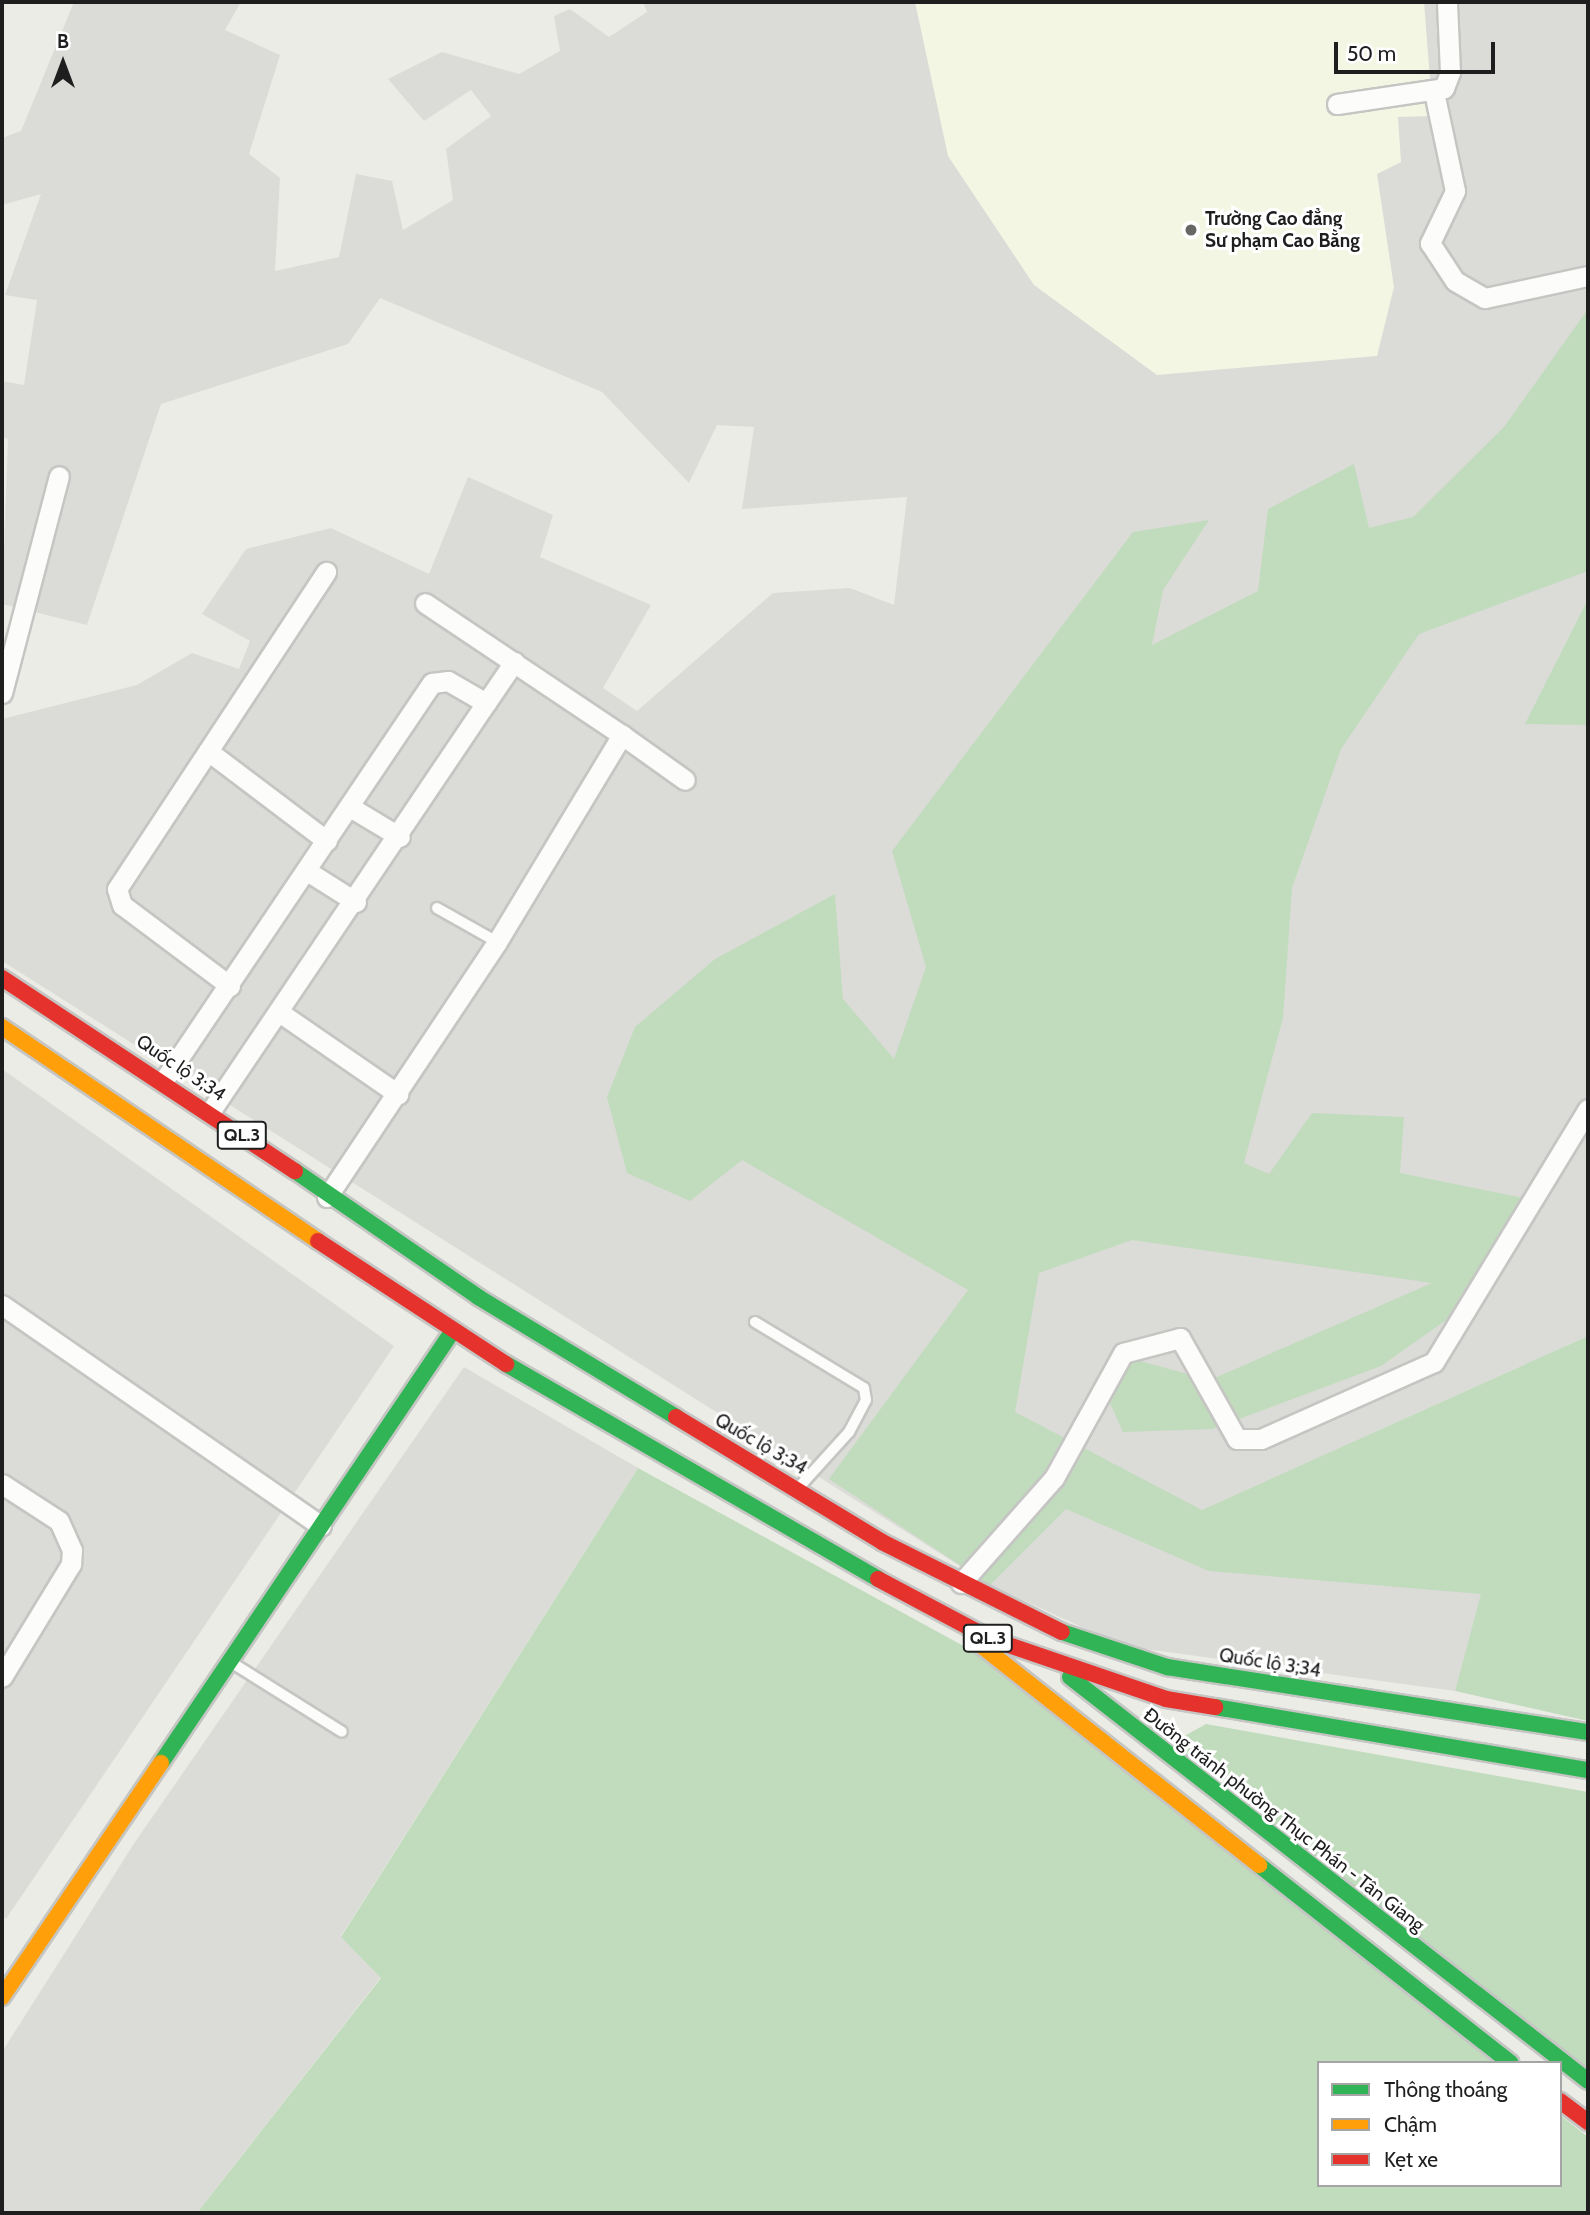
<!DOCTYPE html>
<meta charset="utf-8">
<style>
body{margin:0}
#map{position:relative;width:1590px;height:2215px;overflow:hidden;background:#ecece7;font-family:Cabin,sans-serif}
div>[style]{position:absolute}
.residential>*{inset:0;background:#dbdbd8}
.education>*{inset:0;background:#f3f6e2}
.forest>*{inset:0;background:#c1dcbc}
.roads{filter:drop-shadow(2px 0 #c5c5c3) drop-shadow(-2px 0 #c5c5c3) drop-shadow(0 2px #c5c5c3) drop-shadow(0 -2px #c5c5c3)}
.lane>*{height:10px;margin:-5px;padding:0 5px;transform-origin:5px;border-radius:5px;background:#fcfcfb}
.street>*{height:19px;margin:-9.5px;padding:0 9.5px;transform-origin:9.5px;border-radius:9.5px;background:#fcfcfb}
.fast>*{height:16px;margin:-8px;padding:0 8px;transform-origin:8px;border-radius:8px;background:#30b455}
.slow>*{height:16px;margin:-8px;padding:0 8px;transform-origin:8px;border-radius:8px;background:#ff9f0a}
.jam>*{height:16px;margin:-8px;padding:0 8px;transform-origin:8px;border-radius:8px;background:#e5322d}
.dots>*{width:19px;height:19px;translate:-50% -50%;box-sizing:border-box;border:4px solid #fff;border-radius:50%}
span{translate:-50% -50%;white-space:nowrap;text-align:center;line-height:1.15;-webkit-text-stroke:6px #fff;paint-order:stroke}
.shield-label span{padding:2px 5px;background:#fff;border:2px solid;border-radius:5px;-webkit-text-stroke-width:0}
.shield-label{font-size:18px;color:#1e1e1e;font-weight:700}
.poi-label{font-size:19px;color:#1e1e1e;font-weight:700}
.left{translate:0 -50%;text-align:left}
.street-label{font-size:19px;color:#1e1e1e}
.frame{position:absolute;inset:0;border:4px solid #1e1e1e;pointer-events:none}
.legend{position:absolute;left:1317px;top:2061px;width:245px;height:126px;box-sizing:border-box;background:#fff;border:2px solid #a5a5a5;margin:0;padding:9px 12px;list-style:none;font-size:21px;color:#1e1e1e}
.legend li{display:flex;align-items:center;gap:14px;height:35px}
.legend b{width:35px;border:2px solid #a5a5a5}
.north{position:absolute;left:28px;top:28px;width:70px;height:70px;-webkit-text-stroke:5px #fff;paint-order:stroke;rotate:0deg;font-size:19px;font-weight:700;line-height:28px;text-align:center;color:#1e1e1e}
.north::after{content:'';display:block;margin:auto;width:24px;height:32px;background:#1e1e1e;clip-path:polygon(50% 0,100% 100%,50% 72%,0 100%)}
.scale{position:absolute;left:1334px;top:42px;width:161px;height:32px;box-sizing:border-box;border:4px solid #1e1e1e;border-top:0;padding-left:9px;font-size:21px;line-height:24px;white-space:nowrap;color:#1e1e1e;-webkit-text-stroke:5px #fff;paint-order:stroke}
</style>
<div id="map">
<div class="residential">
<i style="clip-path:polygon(74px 2px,241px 2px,225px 30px,280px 55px,249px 154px,280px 178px,275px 271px,339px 257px,356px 174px,392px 181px,403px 230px,453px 200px,446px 149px,491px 116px,471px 90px,424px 121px,388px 79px,442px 52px,519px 74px,560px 51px,554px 16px,570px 9px,609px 37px,647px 12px,643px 2px,1588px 2px,1588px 1336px,1331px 1452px,1482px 1594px,1455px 1691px,1123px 1646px,990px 1585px,2px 961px,2px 719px,137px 685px,192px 653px,239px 669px,250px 641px,202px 614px,246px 549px,331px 528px,429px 574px,468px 477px,553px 515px,540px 557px,651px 605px,603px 688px,637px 711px,773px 593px,850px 588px,894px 605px,907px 497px,742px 509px,754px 427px,717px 425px,689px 483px,602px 392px,380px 298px,348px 344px,161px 404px,87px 625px,2px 604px,8px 439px,2px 437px,2px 381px,24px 385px,37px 300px,5px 295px,41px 194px,2px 205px,2px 138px,21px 131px)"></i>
<i style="clip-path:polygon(2px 1069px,394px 1346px,6px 1919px,2px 1915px)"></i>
<i style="clip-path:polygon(464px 1367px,638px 1468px,341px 1936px,381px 1977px,197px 2213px,2px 2213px,2px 2052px,135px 1842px)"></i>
</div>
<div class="education">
<i style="clip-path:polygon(915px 2px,1424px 2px,1433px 116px,1398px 117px,1401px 162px,1377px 174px,1394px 287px,1377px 356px,1157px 375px,1034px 285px,948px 156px)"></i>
</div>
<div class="forest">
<i style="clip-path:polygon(1588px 309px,1588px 571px,1419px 634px,1341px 749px,1292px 888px,1283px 1018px,1244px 1163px,1269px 1174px,1312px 1113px,1404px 1117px,1400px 1173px,1544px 1202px,1476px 1299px,1381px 1366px,1212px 1429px,1123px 1432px,1102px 1385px,1136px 1360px,1210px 1380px,1432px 1283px,1132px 1240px,1039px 1273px,1015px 1412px,1202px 1510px,1588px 1336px,1588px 1721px,1455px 1691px,1481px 1594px,1209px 1571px,1066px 1509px,990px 1585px,829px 1479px,968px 1290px,742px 1160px,690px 1201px,627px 1173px,607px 1097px,635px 1027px,715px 959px,835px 894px,843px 999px,894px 1059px,926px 967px,892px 851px,1133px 532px,1209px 520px,1163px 590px,1152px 645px,1258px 591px,1268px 509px,1354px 464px,1369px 528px,1413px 517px,1504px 427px)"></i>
<i style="clip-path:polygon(1588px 599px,1588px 725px,1525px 724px)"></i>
<i style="clip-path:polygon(638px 1468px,969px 1649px,1494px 2063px,1319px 2063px,1319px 2185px,1560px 2185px,1560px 2115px,1588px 2137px,1588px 2213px,197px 2213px,381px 1978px,341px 1937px)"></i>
<i style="clip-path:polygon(1206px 1724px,1588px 1792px,1588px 2070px,1185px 1754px,1186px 1735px)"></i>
</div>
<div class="roads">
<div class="lane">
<i style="left:437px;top:908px;width:69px;rotate:29.5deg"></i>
<i style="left:755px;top:1322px;width:127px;rotate:31.2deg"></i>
<i style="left:864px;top:1388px;width:12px;rotate:81deg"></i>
<i style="left:866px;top:1400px;width:36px;rotate:118deg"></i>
<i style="left:849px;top:1432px;width:73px;rotate:132.2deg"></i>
<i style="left:229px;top:1661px;width:133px;rotate:32.1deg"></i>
</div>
<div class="street">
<i style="left:1434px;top:92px;width:101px;rotate:78deg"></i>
<i style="left:1455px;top:191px;width:58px;rotate:115.7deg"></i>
<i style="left:1430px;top:243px;width:45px;rotate:56.7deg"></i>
<i style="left:1455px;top:281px;width:34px;rotate:30deg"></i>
<i style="left:1485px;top:298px;width:105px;rotate:-12.1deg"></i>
<i style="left:1337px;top:104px;width:108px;rotate:-8.5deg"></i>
<i style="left:1444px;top:88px;width:17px;rotate:-69deg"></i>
<i style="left:1450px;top:72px;width:70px;rotate:-92.5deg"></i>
<i style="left:2px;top:693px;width:224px;rotate:-75.3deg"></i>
<i style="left:622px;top:735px;width:77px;rotate:35.5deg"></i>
<i style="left:208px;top:751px;width:149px;rotate:37.1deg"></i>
<i style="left:350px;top:807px;width:58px;rotate:31deg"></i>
<i style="left:307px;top:871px;width:58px;rotate:32.3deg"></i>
<i style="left:230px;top:986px;width:135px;rotate:-143.1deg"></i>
<i style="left:122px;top:905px;width:17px;rotate:-107deg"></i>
<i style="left:117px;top:889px;width:380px;rotate:-56.6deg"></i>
<i style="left:279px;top:1012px;width:145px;rotate:34.6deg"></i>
<i style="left:164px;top:1080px;width:479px;rotate:-56deg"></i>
<i style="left:432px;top:683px;width:16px;rotate:-7deg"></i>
<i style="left:448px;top:681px;width:44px;rotate:30.1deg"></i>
<i style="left:486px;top:703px;width:50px;rotate:-55.7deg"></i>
<i style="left:210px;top:1112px;width:493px;rotate:-56deg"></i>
<i style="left:327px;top:1197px;width:306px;rotate:-56.3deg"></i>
<i style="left:497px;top:942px;width:242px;rotate:-58.9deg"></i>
<i style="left:622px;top:735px;width:237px;rotate:-146.2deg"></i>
<i style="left:2px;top:1305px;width:388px;rotate:34.7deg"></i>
<i style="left:2px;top:1484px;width:68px;rotate:33deg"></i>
<i style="left:59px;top:1521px;width:32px;rotate:66deg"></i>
<i style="left:72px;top:1550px;width:14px;rotate:94deg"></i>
<i style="left:71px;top:1564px;width:132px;rotate:121.4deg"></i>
<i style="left:961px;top:1583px;width:140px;rotate:-48.5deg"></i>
<i style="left:1054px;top:1478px;width:143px;rotate:-61.1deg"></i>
<i style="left:1123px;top:1353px;width:59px;rotate:-14.7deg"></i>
<i style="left:1180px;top:1338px;width:116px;rotate:60.6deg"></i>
<i style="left:1237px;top:1439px;width:24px"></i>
<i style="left:1261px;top:1439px;width:189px;rotate:-24deg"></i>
<i style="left:1434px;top:1362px;width:296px;rotate:-58.7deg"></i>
</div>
<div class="fast">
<i style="left:295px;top:1171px;width:222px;rotate:34.5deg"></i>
<i style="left:478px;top:1297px;width:232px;rotate:31.2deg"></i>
<i style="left:506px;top:1364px;width:430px;rotate:30deg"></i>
<i style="left:1062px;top:1632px;width:111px;rotate:18.4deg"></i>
<i style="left:1167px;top:1667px;width:426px;rotate:8.8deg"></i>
<i style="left:1070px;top:1677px;width:657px;rotate:37.95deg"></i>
<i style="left:1215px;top:1707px;width:378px;rotate:9.6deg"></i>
<i style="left:161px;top:1763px;width:520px;rotate:-55.97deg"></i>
<i style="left:1259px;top:1865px;width:320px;rotate:38.2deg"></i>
</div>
<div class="slow">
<i style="left:2px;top:1027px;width:382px;rotate:34.1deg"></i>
<i style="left:983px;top:1647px;width:352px;rotate:38.3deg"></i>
<i style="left:2px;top:1997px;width:283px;rotate:-55.8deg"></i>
</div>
<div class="jam">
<i style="left:2px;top:978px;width:351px;rotate:33.4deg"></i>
<i style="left:318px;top:1241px;width:225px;rotate:33.2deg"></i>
<i style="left:676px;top:1417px;width:241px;rotate:31.2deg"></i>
<i style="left:882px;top:1542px;width:201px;rotate:26.6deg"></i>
<i style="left:878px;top:1579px;width:128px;rotate:28deg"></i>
<i style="left:991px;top:1639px;width:185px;rotate:18.9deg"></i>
<i style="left:1166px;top:1699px;width:50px;rotate:9.3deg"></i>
<i style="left:1560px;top:2101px;width:35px;rotate:37deg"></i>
</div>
</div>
<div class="dots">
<i style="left:1191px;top:230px;background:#666664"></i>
</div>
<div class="shield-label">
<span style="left:242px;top:1135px">QL.3</span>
<span style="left:988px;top:1638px">QL.3</span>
</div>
<div class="poi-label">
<span class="left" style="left:1205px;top:230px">Trường Cao đẳng<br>Sư phạm Cao Bằng</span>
</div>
<div class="street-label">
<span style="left:181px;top:1068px;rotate:34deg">Quốc lộ 3;34</span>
<span style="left:761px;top:1444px;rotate:30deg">Quốc lộ 3;34</span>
<span style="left:1270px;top:1663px;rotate:9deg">Quốc lộ 3;34</span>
<span style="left:1284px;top:1820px;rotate:38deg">Đường tránh phường Thục Phán - Tân Giang</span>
</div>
<div class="frame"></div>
<ul class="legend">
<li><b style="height:9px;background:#30b455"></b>Thông thoáng</li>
<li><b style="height:9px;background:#ff9f0a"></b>Chậm</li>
<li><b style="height:9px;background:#e5322d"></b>Kẹt xe</li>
</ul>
<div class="north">B</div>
<div class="scale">50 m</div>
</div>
